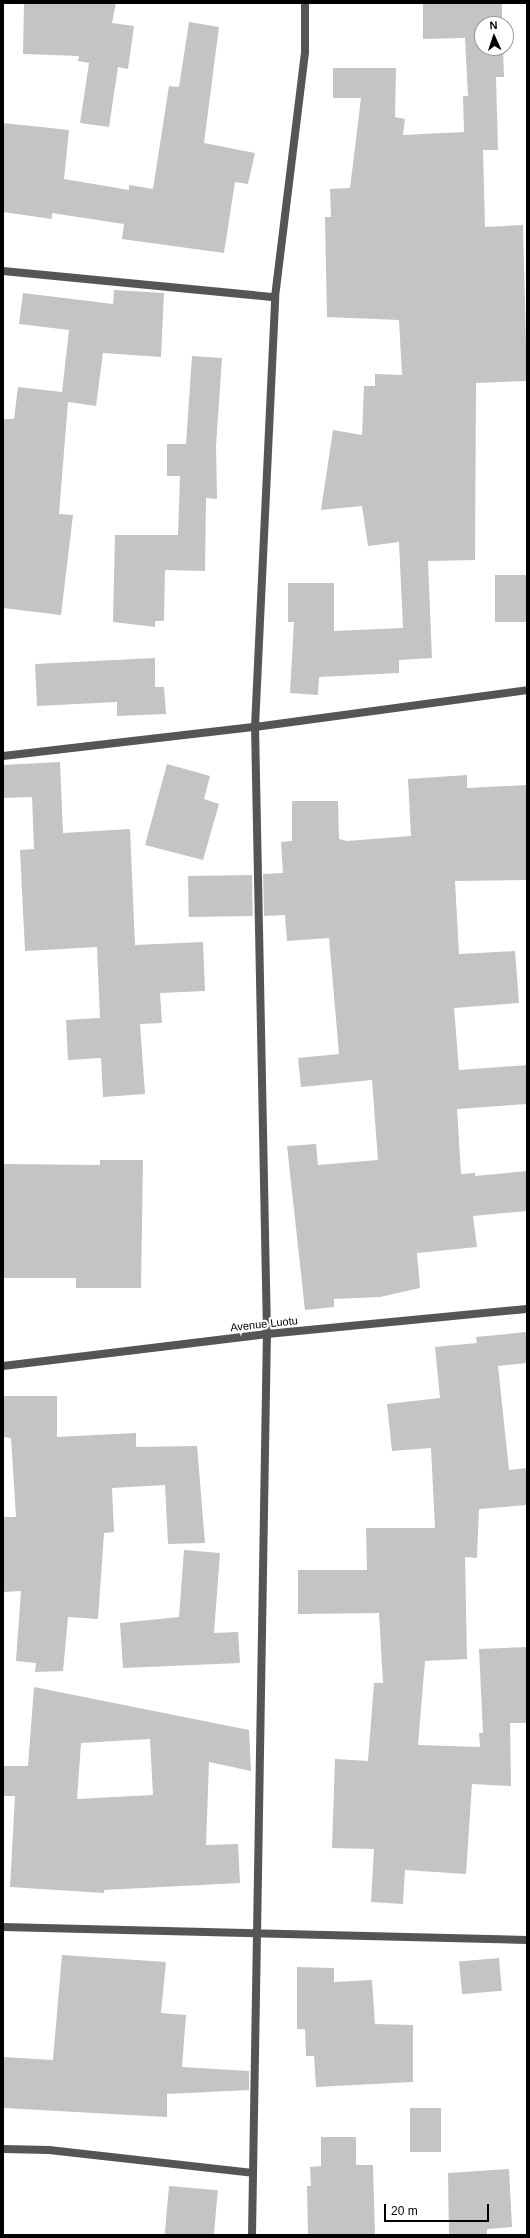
<!DOCTYPE html>
<style>
body{margin:0}
#map{position:relative;width:530px;height:2238px;overflow:hidden;background:#fff;font-family:Helvetica,sans-serif}
div>[style]{position:absolute}
.building>*{inset:0;background:#c4c4c4;transform-origin:0 0}
.lane>*{height:8px;margin:-4px;padding:0 4px;transform-origin:4px;border-radius:4px;background:#555}
.street>*{height:8px;margin:-4px;padding:0 4px;transform-origin:4px;border-radius:4px;background:#555}
span{translate:-50% -50%;white-space:nowrap;text-align:center;line-height:1.15;-webkit-text-stroke:4px #fff;paint-order:stroke}
.street-label{font-size:11px;color:#000}
.frame{position:absolute;inset:0;border:4px solid #000;pointer-events:none}
.north{position:absolute;left:474px;top:16px;width:40px;height:40px;box-sizing:border-box;background:#fff;border:1px solid #999;border-radius:50%;rotate:357deg;font-size:11px;font-weight:700;line-height:16px;text-align:center;color:#000}
.north::after{content:'';display:block;margin:auto;width:14px;height:18px;background:#000;clip-path:polygon(50% 0,100% 100%,50% 72%,0 100%)}
.scale{position:absolute;left:384px;top:2204px;width:105px;height:18px;box-sizing:border-box;border:2px solid #000;border-top:0;padding-left:5px;font-size:12px;line-height:14px;white-space:nowrap;color:#000;-webkit-text-stroke:3px #fff;paint-order:stroke}
</style>
<div id="map">
<div class="building">
<i style="clip-path:polygon(24px 3px,116px 3px,112px 23px,134px 26px,128px 69px,118px 67px,109px 127px,80px 123px,89px 63px,78px 61px,79px 56px,23px 54px)"></i>
<i style="clip-path:polygon(423px 3px,502px 3px,502px 24px,482px 24px,482px 48px,503px 48px,504px 77px,496px 77px,498px 150px,483px 150px,485px 227px,523px 225px,527px 381px,476px 383px,475px 560px,428px 561px,432px 658px,399px 660px,399px 673px,319px 677px,318px 695px,290px 693px,294px 622px,288px 622px,288px 583px,334px 583px,334px 631px,403px 628px,399px 542px,368px 546px,362px 506px,321px 510px,333px 430px,362px 435px,364px 386px,375px 386px,375px 374px,402px 375px,399px 320px,327px 317px,325px 217px,331px 217px,330px 189px,350px 188px,361px 98px,333px 98px,333px 68px,396px 68px,395px 117px,405px 119px,403px 135px,464px 132px,463px 96px,468px 96px,465px 38px,423px 39px)"></i>
<i style="clip-path:polygon(189px 22px,219px 27px,204px 143px,255px 153px,248px 184px,235px 182px,224px 253px,122px 239px,124px 224px,52px 213px,52px 219px,3px 212px,3px 123px,69px 130px,64px 179px,129px 190px,129px 185px,153px 189px,169px 86px,179px 87px)"></i>
<i style="clip-path:polygon(114px 290px,164px 293px,161px 357px,103px 353px,96px 406px,68px 402px,59px 514px,73px 515px,61px 615px,3px 608px,3px 419px,14px 419px,18px 387px,62px 392px,69px 330px,19px 324px,23px 293px,113px 304px)"></i>
<i style="clip-path:polygon(192px 356px,222px 358px,216px 446px,217px 499px,206px 498px,205px 571px,165px 570px,164px 621px,155px 621px,155px 627px,113px 622px,115px 535px,178px 535px,180px 476px,167px 476px,167px 444px,186px 444px)"></i>
<i style="left:495px;top:575px;width:31px;height:47px"></i>
<i style="clip-path:polygon(155px 658px,155px 687px,164px 687px,166px 714px,117px 716px,117px 702px,37px 706px,35px 664px)"></i>
<i style="clip-path:polygon(60px 762px,63px 833px,130px 829px,135px 945px,203px 942px,205px 991px,160px 993px,162px 1023px,140px 1024px,145px 1094px,103px 1097px,101px 1058px,68px 1060px,66px 1020px,100px 1018px,97px 947px,25px 951px,20px 850px,34px 849px,32px 797px,3px 798px,3px 765px)"></i>
<i style="clip-path:polygon(167px 764px,210px 776px,204px 799px,219px 804px,203px 860px,145px 845px)"></i>
<i style="clip-path:polygon(467px 775px,467px 788px,527px 785px,527px 880px,455px 881px,459px 954px,515px 951px,519px 1003px,454px 1008px,459px 1070px,527px 1065px,527px 1104px,457px 1109px,461px 1174px,475px 1173px,475px 1176px,527px 1171px,527px 1211px,473px 1216px,477px 1247px,417px 1253px,420px 1288px,380px 1297px,334px 1299px,334px 1307px,305px 1310px,287px 1146px,316px 1144px,318px 1165px,378px 1160px,372px 1080px,301px 1087px,298px 1058px,339px 1054px,329px 938px,287px 941px,285px 915px,264px 916px,263px 874px,283px 873px,281px 842px,292px 841px,292px 801px,338px 801px,339px 839px,347px 841px,411px 836px,408px 779px)"></i>
<i style="left:252px;top:875px;width:41px;height:64px;rotate:89deg"></i>
<i style="clip-path:polygon(100px 1160px,143px 1160px,141px 1288px,76px 1288px,76px 1278px,3px 1278px,3px 1164px,100px 1165px)"></i>
<i style="clip-path:polygon(527px 1332px,527px 1363px,498px 1366px,509px 1470px,527px 1468px,527px 1505px,479px 1509px,477px 1558px,465px 1557px,467px 1659px,425px 1661px,418px 1745px,480px 1747px,479px 1733px,483px 1733px,479px 1649px,527px 1647px,527px 1723px,510px 1723px,511px 1786px,472px 1784px,466px 1874px,405px 1870px,403px 1904px,371px 1902px,374px 1849px,332px 1848px,335px 1759px,368px 1761px,374px 1683px,383px 1683px,379px 1613px,298px 1614px,298px 1570px,367px 1570px,366px 1528px,435px 1528px,431px 1448px,392px 1451px,387px 1404px,440px 1398px,435px 1347px,477px 1343px,476px 1337px)"></i>
<i style="clip-path:polygon(3px 1396px,57px 1396px,57px 1437px,136px 1433px,136px 1447px,197px 1446px,205px 1543px,168px 1544px,165px 1485px,112px 1488px,114px 1532px,104px 1533px,98px 1619px,68px 1617px,63px 1671px,35px 1672px,36px 1663px,16px 1661px,21px 1591px,3px 1592px,3px 1517px,16px 1517px,11px 1438px,3px 1437px)"></i>
<i style="clip-path:polygon(184px 1550px,220px 1553px,214px 1633px,238px 1632px,240px 1663px,123px 1668px,120px 1623px,179px 1617px)"></i>
<i style="clip-path:polygon(evenodd,34px 1687px,249px 1730px,251px 1771px,209px 1762px,206px 1845px,238px 1844px,240px 1883px,104px 1890px,104px 1893px,10px 1887px,15px 1796px,3px 1796px,3px 1766px,28px 1766px,34px 1687px,150px 1739px,153px 1795px,77px 1799px,81px 1743px,150px 1739px)"></i>
<i style="clip-path:polygon(62px 1955px,166px 1962px,161px 2013px,186px 2015px,182px 2067px,249px 2071px,249px 2090px,167px 2094px,167px 2117px,3px 2108px,3px 2057px,53px 2060px)"></i>
<i style="left:499px;top:1958px;width:33px;height:40px;rotate:85deg"></i>
<i style="clip-path:polygon(297px 1967px,334px 1968px,334px 1982px,372px 1980px,375px 2024px,413px 2025px,413px 2082px,316px 2087px,314px 2056px,306px 2056px,305px 2029px,297px 2029px)"></i>
<i style="left:410px;top:2108px;width:31px;height:44px"></i>
<i style="clip-path:polygon(321px 2137px,356px 2137px,356px 2165px,373px 2165px,375px 2235px,308px 2235px,307px 2186px,311px 2186px,310px 2167px,321px 2166px)"></i>
<i style="clip-path:polygon(509px 2169px,512px 2227px,487px 2229px,487px 2235px,449px 2235px,448px 2173px)"></i>
<i style="left:169px;top:2186px;width:49px;height:49px;rotate:5deg"></i>
</div>
<div class="lane">
<i style="left:3px;top:2149px;width:46px;rotate:1.2deg"></i>
<i style="left:49px;top:2150px;width:205px;rotate:6.4deg"></i>
</div>
<div class="street">
<i style="left:3px;top:271px;width:273px;rotate:5.5deg"></i>
<i style="left:3px;top:756px;width:254px;rotate:-6.6deg"></i>
<i style="left:255px;top:727px;width:275px;rotate:-7.7deg"></i>
<i style="left:3px;top:1366px;width:266px;rotate:-6.9deg"></i>
<i style="left:267px;top:1334px;width:261px;rotate:-5.5deg"></i>
<i style="left:3px;top:1927px;width:524px;rotate:1.42deg"></i>
<i style="left:252px;top:2235px;width:901px;rotate:-89.05deg"></i>
<i style="left:267px;top:1334px;width:607px;rotate:-91.13deg"></i>
<i style="left:255px;top:727px;width:430px;rotate:-87.3deg"></i>
<i style="left:275px;top:297px;width:247px;rotate:-83deg"></i>
<i style="left:305px;top:52px;width:49px;rotate:-90deg"></i>
</div>
<div class="street-label">
<span style="left:264px;top:1324px;rotate:-6deg">Avenue Luotu</span>
</div>
<div class="frame"></div>
<div class="north">N</div>
<div class="scale">20 m</div>
</div>
